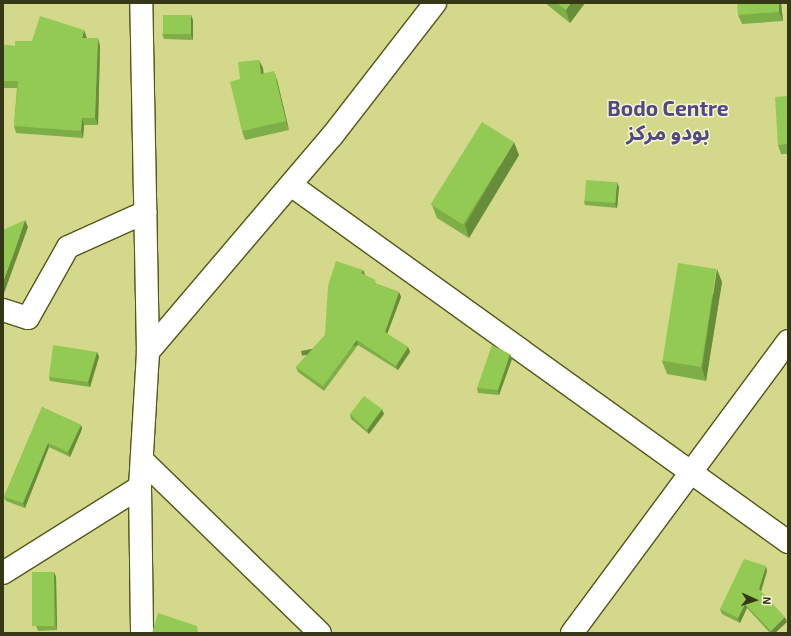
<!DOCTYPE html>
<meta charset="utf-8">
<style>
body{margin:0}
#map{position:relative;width:791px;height:636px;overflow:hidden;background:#d4d88a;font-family:"Exo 2","Noto Sans Arabic",sans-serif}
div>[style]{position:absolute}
.roads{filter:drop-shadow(1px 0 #55561b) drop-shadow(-1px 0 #55561b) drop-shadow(0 1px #55561b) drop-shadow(0 -1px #55561b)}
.minor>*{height:22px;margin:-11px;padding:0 11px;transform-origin:11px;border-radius:11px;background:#fff}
.tertiary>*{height:22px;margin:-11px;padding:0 11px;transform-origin:11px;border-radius:11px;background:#fff}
.wall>*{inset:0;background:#7eae48}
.shaded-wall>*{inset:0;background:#678d3b;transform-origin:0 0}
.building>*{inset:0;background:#93ca54;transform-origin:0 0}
span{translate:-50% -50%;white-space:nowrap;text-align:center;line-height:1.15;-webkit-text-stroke:3px #f3f6d0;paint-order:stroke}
.town-label{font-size:21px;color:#534886;font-weight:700}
.frame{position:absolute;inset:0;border:4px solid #363717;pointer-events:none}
.north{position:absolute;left:735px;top:580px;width:40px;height:40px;-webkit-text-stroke:3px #f3f6d0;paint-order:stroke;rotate:93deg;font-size:11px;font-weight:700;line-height:16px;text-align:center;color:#363717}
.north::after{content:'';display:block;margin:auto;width:14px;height:18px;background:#363717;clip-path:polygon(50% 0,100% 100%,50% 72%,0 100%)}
</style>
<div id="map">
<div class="roads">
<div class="minor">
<i style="left:291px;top:185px;width:612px;rotate:35.69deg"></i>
<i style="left:3px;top:310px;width:26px;rotate:18deg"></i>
<i style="left:28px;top:318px;width:81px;rotate:-60.6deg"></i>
<i style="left:68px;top:247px;width:85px;rotate:-24.2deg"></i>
<i style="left:142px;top:460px;width:248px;rotate:44.2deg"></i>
<i style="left:140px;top:487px;width:146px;rotate:89.2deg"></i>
<i style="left:572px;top:633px;width:363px;rotate:-53.5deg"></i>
</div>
<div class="tertiary">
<i style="left:148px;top:352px;width:284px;rotate:-49.6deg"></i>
<i style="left:332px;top:136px;width:168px;rotate:-52.2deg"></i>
<i style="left:3px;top:573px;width:162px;rotate:-32.1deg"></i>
<i style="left:140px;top:487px;width:135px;rotate:-86.6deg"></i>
<i style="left:148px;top:352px;width:349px;rotate:-91.1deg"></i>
</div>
</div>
<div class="wall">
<i style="clip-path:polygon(545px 3px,585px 3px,570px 23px)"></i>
<i style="clip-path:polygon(781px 3px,783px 21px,742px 24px,738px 15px)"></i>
<i style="clip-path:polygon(193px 20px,193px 40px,164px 39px,162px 34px)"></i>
<i style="clip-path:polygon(87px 38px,100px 46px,98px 125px,84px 125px,83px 138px,16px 133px,14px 126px,17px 88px,3px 88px,3px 45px,15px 46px,32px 41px)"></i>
<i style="clip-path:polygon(263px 68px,263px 74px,277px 80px,289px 130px,245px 140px,242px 131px,240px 79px)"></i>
<i style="clip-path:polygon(788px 96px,788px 154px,781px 154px,778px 145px)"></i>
<i style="clip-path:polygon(519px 155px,469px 238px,437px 218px,432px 205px)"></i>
<i style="clip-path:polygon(619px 187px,617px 208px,585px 205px,584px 201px)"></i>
<i style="clip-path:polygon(363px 270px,365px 275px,377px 284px,399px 292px,401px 297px,387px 334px,408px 347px,410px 352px,398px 370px,358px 345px,324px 391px,298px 372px,296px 367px,325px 335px)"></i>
<i style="clip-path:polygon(722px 282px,706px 381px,667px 374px,662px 361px)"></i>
<i style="clip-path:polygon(97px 352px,99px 357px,90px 387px,50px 381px,49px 377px)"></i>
<i style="clip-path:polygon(510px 354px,512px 359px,499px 395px,478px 393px,477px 388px)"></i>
<i style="clip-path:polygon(42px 407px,81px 425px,82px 429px,70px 457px,49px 447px,25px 508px,6px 501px,4px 497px)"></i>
<i style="clip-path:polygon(350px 414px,384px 414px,369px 434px,351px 419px)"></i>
<i style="clip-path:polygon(767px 571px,761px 592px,787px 622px,775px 633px,770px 633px,747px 608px,740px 623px,722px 614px,720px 609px)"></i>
<i style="clip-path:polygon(54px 572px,56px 577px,57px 630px,38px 631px,36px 626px)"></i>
</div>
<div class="shaded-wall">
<i style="clip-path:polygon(571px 3px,585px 3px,570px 23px,566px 10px)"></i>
<i style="clip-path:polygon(779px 3px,781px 3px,783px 21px,779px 12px)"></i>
<i style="clip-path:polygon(191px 15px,193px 20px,193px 40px,191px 35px)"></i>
<i style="clip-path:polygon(84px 30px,87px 38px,82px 38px)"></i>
<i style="clip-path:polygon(98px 38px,100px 46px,98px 125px,95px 118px)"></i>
<i style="clip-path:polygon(259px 60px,263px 68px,265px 83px,261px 74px)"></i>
<i style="clip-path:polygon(274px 71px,277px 80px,289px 130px,286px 121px)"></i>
<i style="clip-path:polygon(82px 118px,84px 125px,83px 138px,81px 131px)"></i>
<i style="clip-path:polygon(514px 142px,519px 155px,469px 238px,465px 225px)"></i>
<i style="clip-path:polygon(617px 182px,619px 187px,617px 208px,615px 204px)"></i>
<i style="clip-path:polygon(25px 220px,28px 227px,3px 296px,3px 282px)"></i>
<i style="clip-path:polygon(717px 269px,722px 282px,706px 381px,702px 368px)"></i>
<i style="clip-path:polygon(363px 270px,365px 275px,361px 273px)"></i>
<i style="clip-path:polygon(399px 292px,401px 297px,386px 337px,385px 332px)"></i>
<i style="left:357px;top:340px;width:5px;height:57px;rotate:79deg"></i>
<i style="clip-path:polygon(408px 347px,410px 352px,398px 370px,396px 366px)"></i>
<i style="clip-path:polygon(97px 352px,99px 357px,90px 387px,88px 382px)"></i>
<i style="clip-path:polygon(510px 354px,512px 359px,499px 395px,498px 390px)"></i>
<i style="clip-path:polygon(382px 409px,384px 414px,369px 434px,367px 430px)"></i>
<i style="clip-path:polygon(81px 425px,82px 429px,70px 457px,68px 452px)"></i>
<i style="clip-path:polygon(48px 443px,49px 447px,25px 508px,23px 503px)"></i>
<i style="clip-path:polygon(766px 566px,767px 571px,760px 594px,759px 589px)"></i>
<i style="clip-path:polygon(54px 572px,56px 577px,57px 630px,56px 626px)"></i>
<i style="clip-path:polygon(745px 604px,747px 608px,740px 623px,738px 618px)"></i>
<i style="clip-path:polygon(785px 617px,787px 622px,775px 633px,772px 633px,771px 631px)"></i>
</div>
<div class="building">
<i style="clip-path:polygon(557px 3px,571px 3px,566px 10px)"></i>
<i style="clip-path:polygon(737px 3px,779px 3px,779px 12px,738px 15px)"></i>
<i style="left:163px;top:15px;width:28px;height:19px"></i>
<i style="clip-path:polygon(40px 16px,84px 30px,82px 38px,98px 38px,95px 118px,82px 118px,81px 131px,14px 126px,18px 81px,3px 81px,3px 45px,15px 46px,15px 41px,32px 41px)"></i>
<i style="clip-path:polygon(259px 60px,261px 74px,274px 71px,286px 121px,242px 131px,230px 82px,240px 79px,238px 62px)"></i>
<i style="clip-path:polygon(788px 96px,788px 144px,778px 145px,775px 97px)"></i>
<i style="left:482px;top:122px;width:38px;height:97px;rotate:32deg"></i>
<i style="left:586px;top:180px;width:31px;height:21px;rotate:4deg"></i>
<i style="clip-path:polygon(25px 220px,14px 253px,3px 282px,3px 230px)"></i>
<i style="clip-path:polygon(336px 261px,363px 270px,361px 273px,376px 280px,374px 283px,399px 292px,385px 332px,408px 347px,396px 366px,357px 340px,323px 386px,296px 367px,325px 335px,328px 286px)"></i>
<i style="left:678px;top:263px;width:39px;height:99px;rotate:9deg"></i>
<i style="clip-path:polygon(53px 345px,97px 352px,88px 382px,49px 377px)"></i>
<i style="clip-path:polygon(492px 345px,510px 354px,498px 390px,477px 388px)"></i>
<i style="clip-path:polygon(364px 396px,382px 409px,367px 430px,350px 414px)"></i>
<i style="clip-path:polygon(42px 407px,81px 425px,68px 452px,48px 443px,23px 503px,4px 497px)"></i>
<i style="clip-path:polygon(744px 559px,766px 566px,759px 589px,785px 617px,771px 631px,745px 604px,738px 618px,720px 609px)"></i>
<i style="left:32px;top:572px;width:22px;height:54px"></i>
<i style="clip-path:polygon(158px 613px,197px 626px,198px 633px,152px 633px)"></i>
</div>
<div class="town-label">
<span style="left:668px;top:120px">Bodo Centre<br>بودو مركز</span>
</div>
<div class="frame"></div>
<div class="north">N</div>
</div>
